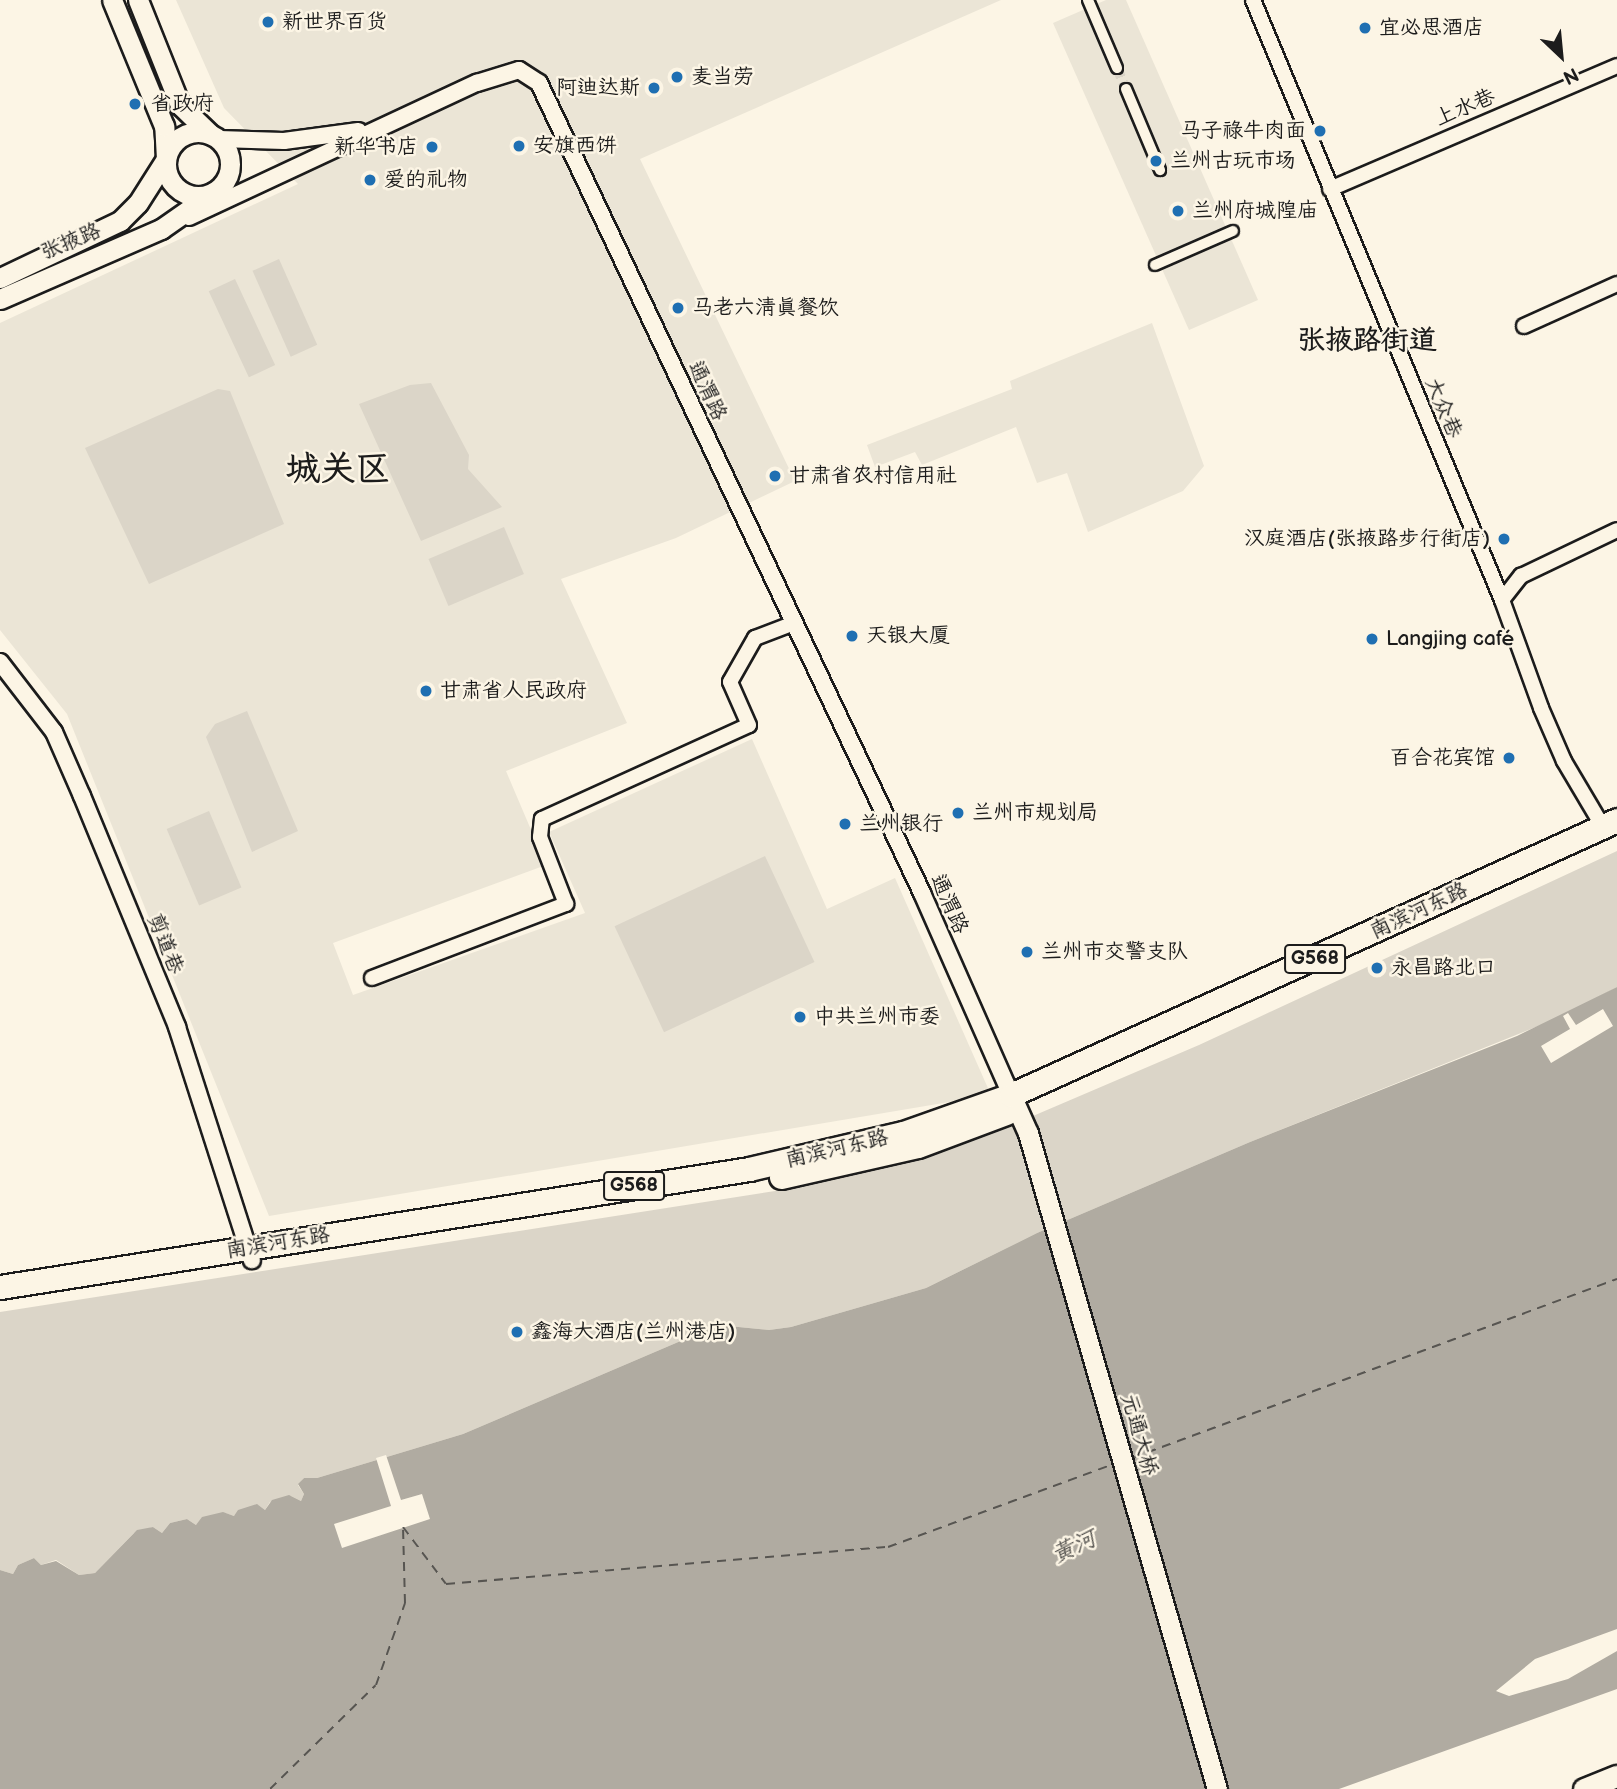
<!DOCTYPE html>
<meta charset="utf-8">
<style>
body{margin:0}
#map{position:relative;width:1617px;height:1789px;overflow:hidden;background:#fcf5e5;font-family:"Balsamiq Sans","LXGW WenKai TC",sans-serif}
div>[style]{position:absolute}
.built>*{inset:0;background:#ebe5d6}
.green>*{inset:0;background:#dbd5c8;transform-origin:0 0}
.water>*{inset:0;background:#b0aba1}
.pier>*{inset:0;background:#fcf5e5}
.ferry>*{height:2px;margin-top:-1px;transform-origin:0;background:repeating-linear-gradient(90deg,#575551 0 9px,transparent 0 16px)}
.pedestrian-tunnel>*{height:10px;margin-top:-5px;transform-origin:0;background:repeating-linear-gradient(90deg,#dad4c7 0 10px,transparent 0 15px)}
.roads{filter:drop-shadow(2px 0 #1c1c1c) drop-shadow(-2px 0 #1c1c1c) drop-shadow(0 2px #1c1c1c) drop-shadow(0 -2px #1c1c1c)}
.pedestrian>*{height:10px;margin:-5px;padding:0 5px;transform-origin:5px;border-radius:5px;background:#fcf5e5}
.minor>*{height:14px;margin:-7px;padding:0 7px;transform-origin:7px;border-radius:7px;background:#fcf5e5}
.tertiary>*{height:16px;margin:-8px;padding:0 8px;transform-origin:8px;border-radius:8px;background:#fcf5e5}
.secondary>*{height:19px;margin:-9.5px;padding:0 9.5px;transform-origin:9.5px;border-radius:9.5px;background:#fcf5e5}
.secondary>.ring{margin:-9.5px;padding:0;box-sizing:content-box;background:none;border:19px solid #fcf5e5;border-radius:50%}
.primary>*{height:21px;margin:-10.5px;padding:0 10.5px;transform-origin:10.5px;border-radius:10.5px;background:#fcf5e5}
.trunk>*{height:23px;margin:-11.5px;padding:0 11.5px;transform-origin:11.5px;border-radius:11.5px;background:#fcf5e5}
.dots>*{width:19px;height:19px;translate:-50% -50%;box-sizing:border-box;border:4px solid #fcf5e5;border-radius:50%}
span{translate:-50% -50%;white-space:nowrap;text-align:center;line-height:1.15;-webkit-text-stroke:5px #fcf5e5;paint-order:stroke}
.shield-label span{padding:2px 5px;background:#fcf5e5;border:2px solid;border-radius:5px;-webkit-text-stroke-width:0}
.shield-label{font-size:19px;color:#1c1c1c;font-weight:700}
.poi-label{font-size:21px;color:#1c1c1c}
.left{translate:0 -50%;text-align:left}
.right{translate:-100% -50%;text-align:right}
.street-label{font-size:21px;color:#1c1c1c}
.water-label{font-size:23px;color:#575551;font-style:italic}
.district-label{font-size:28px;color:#1c1c1c;font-weight:700}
.town-label{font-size:35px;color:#1c1c1c;font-weight:700}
.north{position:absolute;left:1526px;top:21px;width:70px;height:70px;-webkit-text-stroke:5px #fcf5e5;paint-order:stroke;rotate:154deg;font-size:19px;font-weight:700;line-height:28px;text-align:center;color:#1c1c1c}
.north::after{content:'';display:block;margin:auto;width:24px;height:32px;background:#1c1c1c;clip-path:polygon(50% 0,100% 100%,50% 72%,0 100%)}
</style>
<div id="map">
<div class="built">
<i style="clip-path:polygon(176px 0,1001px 0,640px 159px,795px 481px,676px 538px,561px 579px,627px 723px,506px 771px,546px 865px,333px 943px,353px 995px,585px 913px,549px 832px,752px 739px,827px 909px,895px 878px,991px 1095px,269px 1216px,67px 714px,0 630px,0 323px,298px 184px,224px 108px)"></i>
<i style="clip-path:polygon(1106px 0,1126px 0,1258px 300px,1189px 330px,1053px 23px)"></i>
<i style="clip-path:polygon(1152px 323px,1204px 466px,1183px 491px,1088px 532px,1067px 473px,1037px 483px,1016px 427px,922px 465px,915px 452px,875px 467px,867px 445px,1012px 389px,1010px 381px)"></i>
</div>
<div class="green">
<i style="left:279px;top:259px;width:94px;height:29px;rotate:66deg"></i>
<i style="left:235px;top:279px;width:95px;height:29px;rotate:65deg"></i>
<i style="clip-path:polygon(431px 383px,469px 455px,468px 469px,502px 507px,421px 541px,359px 404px,410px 385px)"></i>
<i style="clip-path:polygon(218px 389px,230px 391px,284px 524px,149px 584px,85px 448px)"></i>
<i style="left:504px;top:527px;width:51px;height:82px;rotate:67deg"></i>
<i style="clip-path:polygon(247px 711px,298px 831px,252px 852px,206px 737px,215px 724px)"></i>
<i style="left:209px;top:811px;width:83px;height:46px;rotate:67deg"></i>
<i style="clip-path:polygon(1617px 851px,1617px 987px,1563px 1016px,1250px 1142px,1037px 1233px,926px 1288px,791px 1327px,769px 1330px,718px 1325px,463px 1434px,317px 1478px,304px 1478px,298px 1485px,304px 1494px,301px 1501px,291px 1496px,270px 1502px,265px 1510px,258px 1505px,234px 1516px,225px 1513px,196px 1525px,187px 1519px,170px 1523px,162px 1533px,153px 1527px,134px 1533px,95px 1573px,79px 1575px,56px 1560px,41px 1565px,34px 1558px,18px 1565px,13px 1574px,0 1570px,0 1312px,775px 1191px,912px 1160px,998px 1131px,1199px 1045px)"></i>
<i style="left:765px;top:856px;width:117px;height:166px;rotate:65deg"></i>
</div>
<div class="water">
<i style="clip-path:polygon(1617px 987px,1617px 1629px,1535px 1659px,1496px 1691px,1509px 1696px,1568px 1679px,1617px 1651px,1617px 1689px,1339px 1789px,0 1789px,0 1570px,13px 1574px,18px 1565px,34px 1558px,41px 1565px,56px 1561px,79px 1575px,95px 1573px,137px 1530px,153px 1527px,162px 1533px,170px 1523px,187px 1519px,196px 1525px,202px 1517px,223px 1512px,234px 1516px,238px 1510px,257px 1504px,265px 1510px,272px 1500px,289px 1495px,301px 1501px,304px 1494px,298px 1484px,304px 1478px,317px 1478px,463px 1434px,718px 1325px,769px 1330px,791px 1327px,926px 1288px,1037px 1233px,1250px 1142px,1517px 1036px)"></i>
</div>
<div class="pier">
<i style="clip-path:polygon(1603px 1009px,1613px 1026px,1551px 1063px,1541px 1046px,1570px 1029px,1563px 1016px,1568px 1013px,1576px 1025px)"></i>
<i style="clip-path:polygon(386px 1455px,401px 1500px,422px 1494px,430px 1519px,342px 1548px,334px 1524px,391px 1506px,376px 1458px)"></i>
</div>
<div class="ferry">
<i style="left:1132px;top:1458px;width:517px;rotate:-20.26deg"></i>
<i style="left:403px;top:1527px;width:71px;rotate:53deg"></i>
<i style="left:446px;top:1584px;width:444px;rotate:-4.8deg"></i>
<i style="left:888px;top:1547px;width:240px;rotate:-20.2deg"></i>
<i style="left:270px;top:1789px;width:148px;rotate:-44.5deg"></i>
<i style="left:376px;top:1685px;width:87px;rotate:-70.5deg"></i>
<i style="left:405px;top:1603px;width:75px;rotate:-91.5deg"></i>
</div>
<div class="pedestrian-tunnel">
<i style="left:1117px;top:68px;width:23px;rotate:67deg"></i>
</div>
<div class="roads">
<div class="pedestrian">
<i style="left:1088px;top:0;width:74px;rotate:66.9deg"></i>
<i style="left:1126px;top:89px;width:88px;rotate:67.2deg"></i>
<i style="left:1155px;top:265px;width:85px;rotate:-23.6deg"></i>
</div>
<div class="minor">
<i style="left:1253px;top:0;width:650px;rotate:67.46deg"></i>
<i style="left:1502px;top:600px;width:115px;rotate:70.1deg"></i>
<i style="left:1541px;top:708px;width:58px;rotate:66.5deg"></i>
<i style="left:1564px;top:761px;width:77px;rotate:59.4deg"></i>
<i style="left:1330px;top:189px;width:312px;rotate:-23.2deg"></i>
<i style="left:1524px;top:326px;width:102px;rotate:-24.3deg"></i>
<i style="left:1502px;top:600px;width:31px;rotate:-52deg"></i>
<i style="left:1521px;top:576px;width:106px;rotate:-25.6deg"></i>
<i style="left:372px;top:978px;width:208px;rotate:-20.9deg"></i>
<i style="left:566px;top:904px;width:72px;rotate:-111.2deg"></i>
<i style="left:540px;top:837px;width:18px;rotate:-84deg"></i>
<i style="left:542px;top:819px;width:227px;rotate:-24.4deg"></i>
<i style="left:749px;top:725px;width:47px;rotate:-113.8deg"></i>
<i style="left:730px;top:682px;width:51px;rotate:-60.4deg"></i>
<i style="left:755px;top:638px;width:42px;rotate:-21deg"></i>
</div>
<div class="tertiary">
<i style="left:219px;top:139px;width:65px;rotate:1.8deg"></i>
<i style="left:284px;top:141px;width:75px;rotate:-7.7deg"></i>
<i style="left:189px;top:217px;width:318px;rotate:-25deg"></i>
<i style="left:477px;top:83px;width:44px;rotate:-17.2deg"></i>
<i style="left:519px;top:70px;width:24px;rotate:33deg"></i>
<i style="left:539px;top:83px;width:896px;rotate:64.69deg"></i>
<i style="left:922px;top:893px;width:221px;rotate:66.2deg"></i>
<i style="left:0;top:662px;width:88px;rotate:52.4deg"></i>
<i style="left:54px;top:732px;width:70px;rotate:66.4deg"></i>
<i style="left:82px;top:796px;width:250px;rotate:67.6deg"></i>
<i style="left:177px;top:1027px;width:245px;rotate:72.2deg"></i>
</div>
<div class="secondary">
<i style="left:138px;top:0;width:113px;rotate:68.2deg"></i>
<i style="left:180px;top:105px;width:42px;rotate:44deg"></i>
<i class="ring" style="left:166px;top:132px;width:45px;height:45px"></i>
<i style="left:0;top:278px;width:133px;rotate:-25.4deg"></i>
<i style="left:120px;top:221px;width:25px;rotate:-45deg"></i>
<i style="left:138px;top:203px;width:52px;rotate:-57.5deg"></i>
<i style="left:166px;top:159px;width:33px;rotate:-93deg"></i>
<i style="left:164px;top:126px;width:136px;rotate:-112.4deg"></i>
<i style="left:0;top:299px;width:176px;rotate:-23.5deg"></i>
<i style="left:161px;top:229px;width:65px;rotate:-34.9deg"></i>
<i style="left:1011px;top:1095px;width:42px;rotate:65.9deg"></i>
<i style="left:1028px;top:1133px;width:683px;rotate:73.93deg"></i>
</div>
<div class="primary">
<i style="left:1584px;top:1789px;width:35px;rotate:-22deg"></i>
</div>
<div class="trunk">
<i style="left:781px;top:1177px;width:140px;rotate:-12.8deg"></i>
<i style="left:918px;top:1146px;width:94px;rotate:-20.6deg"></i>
<i style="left:0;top:1287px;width:758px;rotate:-8.95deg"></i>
<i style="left:749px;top:1169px;width:158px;rotate:-13.2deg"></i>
<i style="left:903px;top:1133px;width:114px;rotate:-19.4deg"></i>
<i style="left:1011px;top:1095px;width:665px;rotate:-24.41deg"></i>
</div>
</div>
<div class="dots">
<i style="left:268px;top:22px;background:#1f6fb2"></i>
<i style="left:1365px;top:28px;background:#1f6fb2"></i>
<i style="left:677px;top:77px;background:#1f6fb2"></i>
<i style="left:654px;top:88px;background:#1f6fb2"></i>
<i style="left:135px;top:104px;background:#1f6fb2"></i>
<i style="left:1320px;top:131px;background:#1f6fb2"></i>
<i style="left:519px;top:146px;background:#1f6fb2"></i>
<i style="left:432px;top:147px;background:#1f6fb2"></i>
<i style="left:1156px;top:161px;background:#1f6fb2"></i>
<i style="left:370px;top:180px;background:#1f6fb2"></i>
<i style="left:1178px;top:211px;background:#1f6fb2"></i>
<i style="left:678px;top:308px;background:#1f6fb2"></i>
<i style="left:775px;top:476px;background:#1f6fb2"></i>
<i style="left:1504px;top:539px;background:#1f6fb2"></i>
<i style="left:852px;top:636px;background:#1f6fb2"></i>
<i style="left:1372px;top:639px;background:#1f6fb2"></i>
<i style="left:426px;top:691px;background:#1f6fb2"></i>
<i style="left:1509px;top:758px;background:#1f6fb2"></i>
<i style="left:958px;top:813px;background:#1f6fb2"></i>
<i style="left:845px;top:824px;background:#1f6fb2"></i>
<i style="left:1027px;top:952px;background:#1f6fb2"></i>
<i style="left:1377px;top:968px;background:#1f6fb2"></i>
<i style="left:800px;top:1017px;background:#1f6fb2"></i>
<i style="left:517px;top:1332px;background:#1f6fb2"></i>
</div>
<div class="shield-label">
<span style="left:1315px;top:959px">G568</span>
<span style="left:634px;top:1186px">G568</span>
</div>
<div class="poi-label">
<span class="left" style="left:282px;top:22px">新世界百货</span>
<span class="left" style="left:1379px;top:28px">宜必思酒店</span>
<span class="left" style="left:691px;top:77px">麦当劳</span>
<span class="right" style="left:640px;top:88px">阿迪达斯</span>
<span class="left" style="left:151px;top:104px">省政府</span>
<span class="right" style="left:1306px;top:131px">马子禄牛肉面</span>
<span class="left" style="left:533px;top:146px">安旗西饼</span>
<span class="right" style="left:418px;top:147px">新华书店</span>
<span class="left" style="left:1170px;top:161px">兰州古玩市场</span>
<span class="left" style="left:384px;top:180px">爱的礼物</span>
<span class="left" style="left:1192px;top:211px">兰州府城隍庙</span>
<span class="left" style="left:692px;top:308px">马老六清真餐饮</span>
<span class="left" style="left:789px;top:476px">甘肃省农村信用社</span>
<span class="right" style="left:1490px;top:539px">汉庭酒店(张掖路步行街店)</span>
<span class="left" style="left:866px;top:636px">天银大厦</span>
<span class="left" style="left:1386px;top:639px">Langjing café</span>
<span class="left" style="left:440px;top:691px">甘肃省人民政府</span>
<span class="right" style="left:1495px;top:758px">百合花宾馆</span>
<span class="left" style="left:972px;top:813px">兰州市规划局</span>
<span class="left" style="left:859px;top:824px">兰州银行</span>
<span class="left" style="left:1041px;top:952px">兰州市交警支队</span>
<span class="left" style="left:1391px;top:968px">永昌路北口</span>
<span class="left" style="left:814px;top:1017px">中共兰州市委</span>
<span class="left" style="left:531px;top:1332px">鑫海大酒店(兰州港店)</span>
</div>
<div class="street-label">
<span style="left:1465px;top:108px;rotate:-23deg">上水巷</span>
<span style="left:71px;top:242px;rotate:-23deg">张掖路</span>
<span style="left:707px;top:391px;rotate:65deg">通渭路</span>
<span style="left:1443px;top:408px;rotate:67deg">大众巷</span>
<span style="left:949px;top:904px;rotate:66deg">通渭路</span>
<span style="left:1419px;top:911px;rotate:-25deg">南滨河东路</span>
<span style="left:165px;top:944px;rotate:68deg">剪道巷</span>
<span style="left:837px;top:1149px;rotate:-13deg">南滨河东路</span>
<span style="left:278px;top:1243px;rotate:-9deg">南滨河东路</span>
<span style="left:1139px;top:1435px;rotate:74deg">元通大桥</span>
</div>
<div class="water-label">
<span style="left:1074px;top:1547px;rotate:-25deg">黄河</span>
</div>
<div class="district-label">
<span style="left:1367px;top:341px">张掖路街道</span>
</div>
<div class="town-label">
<span style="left:338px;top:470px">城关区</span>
</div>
<div class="north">N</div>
</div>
